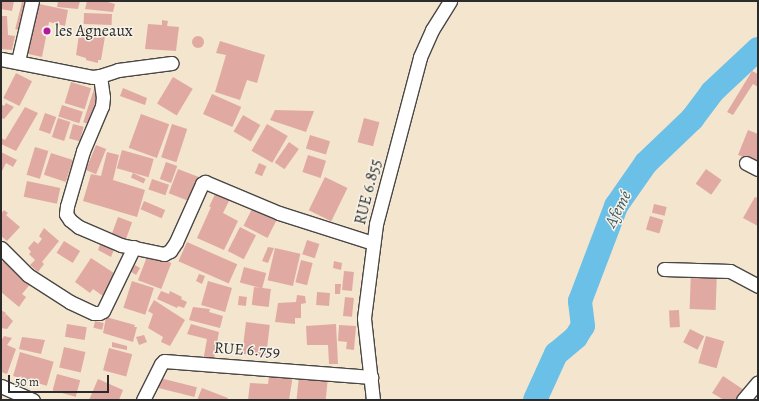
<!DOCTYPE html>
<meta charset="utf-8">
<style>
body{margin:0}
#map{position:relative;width:759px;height:401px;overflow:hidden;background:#f4e5cf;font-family:Alegreya,serif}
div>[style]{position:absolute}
.river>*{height:24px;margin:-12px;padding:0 12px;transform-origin:12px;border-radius:12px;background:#6bc0e7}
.building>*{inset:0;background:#e0aaa3;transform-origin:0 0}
.round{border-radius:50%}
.roads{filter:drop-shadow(1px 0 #494744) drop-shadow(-1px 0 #494744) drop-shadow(0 1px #494744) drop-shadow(0 -1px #494744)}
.street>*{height:13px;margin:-6.5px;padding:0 6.5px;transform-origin:6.5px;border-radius:6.5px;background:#fff}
.dots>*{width:11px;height:11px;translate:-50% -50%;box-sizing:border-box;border:2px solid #f7f3e8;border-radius:50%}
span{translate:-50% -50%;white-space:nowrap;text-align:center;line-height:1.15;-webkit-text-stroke:3px #f7f3e8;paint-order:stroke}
.poi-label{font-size:16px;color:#2b2b2b}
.left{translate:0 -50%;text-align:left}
.street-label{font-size:16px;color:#2b2b2b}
.water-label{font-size:17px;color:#3e5863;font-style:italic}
.frame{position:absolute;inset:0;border:2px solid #2b2b2b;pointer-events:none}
.scale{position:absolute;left:8px;top:375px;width:101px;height:18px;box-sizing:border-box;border:2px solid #2b2b2b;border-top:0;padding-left:5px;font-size:12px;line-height:14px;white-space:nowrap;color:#2b2b2b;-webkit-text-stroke:3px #f7f3e8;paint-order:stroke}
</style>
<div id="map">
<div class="river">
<i style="left:535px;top:400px;width:51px;rotate:-65.5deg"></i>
<i style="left:556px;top:354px;width:26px;rotate:-40deg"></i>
<i style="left:576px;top:337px;width:13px;rotate:-58deg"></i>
<i style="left:583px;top:326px;width:25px;rotate:-97deg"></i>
<i style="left:580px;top:301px;width:102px;rotate:-69.2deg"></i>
<i style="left:616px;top:206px;width:52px;rotate:-55.1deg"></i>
<i style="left:646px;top:163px;width:64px;rotate:-43.7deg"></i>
<i style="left:692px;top:119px;width:34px;rotate:-53deg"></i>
<i style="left:712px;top:92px;width:63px;rotate:-43.1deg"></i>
</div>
<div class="building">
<i style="clip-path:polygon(1px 1px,14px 1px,12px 11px,1px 9px)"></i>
<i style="clip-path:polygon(58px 1px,80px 1px,78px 9px,57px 7px)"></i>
<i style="clip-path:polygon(87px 1px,105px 1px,115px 4px,113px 12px,85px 9px)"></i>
<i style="left:22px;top:2px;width:8px;height:28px;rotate:14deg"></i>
<i style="clip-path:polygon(34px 3px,68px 10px,65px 26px,49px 22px,42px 57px,24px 53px)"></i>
<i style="left:84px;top:13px;width:28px;height:11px;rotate:2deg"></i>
<i style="clip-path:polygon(1px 16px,7px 16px,8px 35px,15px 36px,12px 50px,1px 49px)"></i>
<i style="clip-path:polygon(162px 20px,168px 21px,167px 26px,179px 27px,176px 51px,145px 49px,148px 24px,162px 25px)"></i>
<i style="clip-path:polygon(80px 28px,106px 31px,101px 60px,98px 60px,98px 63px,86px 60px,86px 58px,76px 55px)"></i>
<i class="round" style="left:192px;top:36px;width:12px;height:12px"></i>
<i style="clip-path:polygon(220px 41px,265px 55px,257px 83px,247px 80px,240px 100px,215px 92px,226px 55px,216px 53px)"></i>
<i style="clip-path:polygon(752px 71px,758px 74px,758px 87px,753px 84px,733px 115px,727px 112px)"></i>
<i style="left:16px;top:73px;width:18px;height:28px;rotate:27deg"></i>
<i style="left:173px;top:77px;width:23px;height:31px;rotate:31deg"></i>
<i style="left:71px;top:82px;width:21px;height:22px;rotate:17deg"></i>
<i style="clip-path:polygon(123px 88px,147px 98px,145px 105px,120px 96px)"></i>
<i style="left:94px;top:89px;width:9px;height:35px;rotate:18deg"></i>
<i style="left:212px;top:94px;width:32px;height:22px;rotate:24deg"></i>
<i style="clip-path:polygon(6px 103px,14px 107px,4px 119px,1px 118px,1px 104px,4px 106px)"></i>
<i style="left:62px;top:105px;width:22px;height:12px;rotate:18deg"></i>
<i style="clip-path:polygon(25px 107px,38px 113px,16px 151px,1px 144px,1px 138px,5px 140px)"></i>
<i style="clip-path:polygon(275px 110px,314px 111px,306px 132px,270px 120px)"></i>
<i style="left:45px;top:113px;width:12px;height:18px;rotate:20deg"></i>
<i style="left:141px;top:114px;width:30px;height:36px;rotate:20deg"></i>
<i style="left:243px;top:115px;width:20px;height:19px;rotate:30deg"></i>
<i style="left:58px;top:118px;width:13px;height:20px;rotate:18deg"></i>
<i style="left:364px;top:118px;width:16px;height:25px;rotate:15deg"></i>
<i style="left:73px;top:124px;width:11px;height:15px;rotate:15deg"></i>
<i style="left:172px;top:124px;width:16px;height:35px;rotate:18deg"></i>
<i style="left:267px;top:124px;width:24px;height:31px;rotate:30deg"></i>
<i style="clip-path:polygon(748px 130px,758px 134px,758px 162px,738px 155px)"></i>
<i style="left:310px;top:135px;width:21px;height:14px;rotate:17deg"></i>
<i style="left:289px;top:142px;width:12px;height:25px;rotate:35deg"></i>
<i style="left:96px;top:145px;width:11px;height:27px;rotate:22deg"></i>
<i style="left:35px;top:147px;width:14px;height:29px;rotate:17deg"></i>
<i style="left:122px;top:150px;width:33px;height:19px;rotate:16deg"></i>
<i style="clip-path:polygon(1px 152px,17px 160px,13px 167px,6px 163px,1px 173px)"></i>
<i style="clip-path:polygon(107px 152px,119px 155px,113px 180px,145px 190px,137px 217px,83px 201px,91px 174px,101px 176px)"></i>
<i style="left:51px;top:153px;width:23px;height:23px;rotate:18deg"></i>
<i style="left:308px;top:155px;width:19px;height:18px;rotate:18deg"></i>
<i style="left:166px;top:162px;width:12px;height:18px;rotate:20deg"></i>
<i style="left:259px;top:163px;width:8px;height:11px;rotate:23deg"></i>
<i style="left:178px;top:169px;width:25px;height:26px;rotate:21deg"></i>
<i style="left:706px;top:169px;width:19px;height:18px;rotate:35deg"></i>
<i style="left:133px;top:173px;width:14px;height:5px;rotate:25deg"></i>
<i style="left:325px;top:177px;width:25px;height:37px;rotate:26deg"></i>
<i style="left:152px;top:179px;width:18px;height:11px;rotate:19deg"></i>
<i style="left:27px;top:181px;width:34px;height:16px;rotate:12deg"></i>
<i style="clip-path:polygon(217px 190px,231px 197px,223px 213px,238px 221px,224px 250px,197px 238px,211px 207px,209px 207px)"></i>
<i style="clip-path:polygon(755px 197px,758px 198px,758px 226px,743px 218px)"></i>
<i style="left:144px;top:201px;width:23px;height:9px;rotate:23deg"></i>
<i style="left:654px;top:204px;width:13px;height:9px;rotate:13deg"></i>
<i style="left:253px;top:207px;width:27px;height:21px;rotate:27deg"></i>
<i style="clip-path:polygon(4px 210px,8px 213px,6px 215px,20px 227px,7px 241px,1px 236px,1px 214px)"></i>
<i style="left:650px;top:216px;width:14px;height:14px;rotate:17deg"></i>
<i style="left:118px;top:217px;width:15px;height:20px;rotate:20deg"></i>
<i style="left:240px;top:227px;width:18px;height:27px;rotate:27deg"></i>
<i style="clip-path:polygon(44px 228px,59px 241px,42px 262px,44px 264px,38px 272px,30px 265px,35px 260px,29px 254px,31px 252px,28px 248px,34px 241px,38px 244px,42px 239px,39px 236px)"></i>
<i style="left:307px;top:240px;width:13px;height:15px;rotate:18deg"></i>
<i style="left:64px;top:241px;width:19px;height:14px;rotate:32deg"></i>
<i style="clip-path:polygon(101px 242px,115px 247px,111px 257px,98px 250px)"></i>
<i style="left:187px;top:242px;width:55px;height:21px;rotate:24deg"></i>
<i style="clip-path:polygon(268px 247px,274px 248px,268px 263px,262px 261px)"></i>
<i style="left:275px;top:248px;width:26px;height:33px;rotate:13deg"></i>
<i style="left:148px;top:254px;width:25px;height:28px;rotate:21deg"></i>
<i style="clip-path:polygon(91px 258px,117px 275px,103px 296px,93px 289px,90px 293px,75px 282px)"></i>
<i style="clip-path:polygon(4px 260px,32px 282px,22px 294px,26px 297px,19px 307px,1px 292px,1px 264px)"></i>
<i style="left:301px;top:260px;width:12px;height:23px;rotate:14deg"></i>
<i style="clip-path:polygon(334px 261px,342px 263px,341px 270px,333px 268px)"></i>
<i style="left:135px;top:265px;width:6px;height:8px;rotate:31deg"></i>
<i style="left:244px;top:267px;width:23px;height:16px;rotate:15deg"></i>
<i style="left:691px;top:270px;width:26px;height:39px;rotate:2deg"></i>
<i style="left:344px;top:271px;width:10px;height:19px;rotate:6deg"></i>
<i style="clip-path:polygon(199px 274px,205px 276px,202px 284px,196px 281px)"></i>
<i style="left:132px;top:281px;width:23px;height:28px;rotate:18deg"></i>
<i style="left:208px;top:281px;width:25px;height:25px;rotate:16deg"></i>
<i style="clip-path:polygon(335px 284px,341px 284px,340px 294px,335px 294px)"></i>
<i style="left:254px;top:287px;width:17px;height:18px;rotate:7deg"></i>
<i style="clip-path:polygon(161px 291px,169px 294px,170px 291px,182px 297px,181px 299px,187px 302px,184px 308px,178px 306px,177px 308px,157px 299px)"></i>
<i style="left:317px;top:292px;width:13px;height:13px;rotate:4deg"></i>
<i style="clip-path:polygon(297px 295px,305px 296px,306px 303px,301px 304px,301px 318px,295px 318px,295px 324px,275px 322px,278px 303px,296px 302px)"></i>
<i style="left:239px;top:296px;width:8px;height:9px;rotate:7deg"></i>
<i style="left:345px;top:297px;width:9px;height:19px;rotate:6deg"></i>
<i style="clip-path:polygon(154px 300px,185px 320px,170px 346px,161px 342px,163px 337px,148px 328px,153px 314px,148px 311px)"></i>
<i style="clip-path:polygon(193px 307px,210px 309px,209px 312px,223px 316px,220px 328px,189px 320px)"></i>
<i style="clip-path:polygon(1px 310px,6px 313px,3px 318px,6px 314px,13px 321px,7px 329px,1px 328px)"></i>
<i style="left:679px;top:310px;width:17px;height:10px;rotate:87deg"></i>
<i style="clip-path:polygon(106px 317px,135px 325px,134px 327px,137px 327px,133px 342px,103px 333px)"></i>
<i style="left:95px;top:321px;width:9px;height:7px;rotate:13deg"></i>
<i style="left:246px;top:322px;width:24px;height:32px;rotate:7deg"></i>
<i style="left:67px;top:324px;width:20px;height:13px;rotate:9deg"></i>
<i style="clip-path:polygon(191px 324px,219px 332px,213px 363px,203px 361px,207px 339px,187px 334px)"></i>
<i style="clip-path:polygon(336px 324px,338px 364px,329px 364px,328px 345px,307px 345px,306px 326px)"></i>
<i style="clip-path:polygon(339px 325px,356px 326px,354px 350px,346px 349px,347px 342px,338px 341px)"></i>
<i style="left:690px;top:329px;width:16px;height:15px;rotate:27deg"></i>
<i style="clip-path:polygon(144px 335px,147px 342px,139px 345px,136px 337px)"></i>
<i style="clip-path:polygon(4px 336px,12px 338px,7px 345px,16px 349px,7px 374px,1px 372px,1px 341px)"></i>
<i style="left:706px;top:336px;width:19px;height:28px;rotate:16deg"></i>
<i style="clip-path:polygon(22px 337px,45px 340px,41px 354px,19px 349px)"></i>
<i style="clip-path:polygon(112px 342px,127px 346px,127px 350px,112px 347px)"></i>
<i style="left:64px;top:347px;width:22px;height:21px;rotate:13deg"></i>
<i style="left:109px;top:348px;width:24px;height:23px;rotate:15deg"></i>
<i style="left:20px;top:352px;width:35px;height:25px;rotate:16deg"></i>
<i style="left:57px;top:374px;width:24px;height:17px;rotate:15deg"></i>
<i style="clip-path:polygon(293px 375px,289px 400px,248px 400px,250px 383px,268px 384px,269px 376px)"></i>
<i style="left:299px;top:376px;width:29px;height:23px;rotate:6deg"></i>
<i style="clip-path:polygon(723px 376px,747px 392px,741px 400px,724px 400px,712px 393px)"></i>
<i style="left:160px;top:378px;width:38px;height:10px;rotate:14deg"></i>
<i style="clip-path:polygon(98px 379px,123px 390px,119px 400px,89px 400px)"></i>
<i style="clip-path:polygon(202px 388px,228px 398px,227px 400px,197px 400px)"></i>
</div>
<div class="roads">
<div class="street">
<i style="left:1px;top:59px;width:94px;rotate:11.1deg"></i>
<i style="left:93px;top:77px;width:7px;rotate:-8deg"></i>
<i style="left:100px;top:76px;width:19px;rotate:-18deg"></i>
<i style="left:118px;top:70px;width:54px;rotate:-7.4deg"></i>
<i style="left:18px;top:61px;width:62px;rotate:-76.9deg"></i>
<i style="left:100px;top:76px;width:21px;rotate:82deg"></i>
<i style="left:103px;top:97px;width:9px;rotate:96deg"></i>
<i style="left:102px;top:106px;width:49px;rotate:112.9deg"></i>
<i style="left:83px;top:151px;width:57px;rotate:106.2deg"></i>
<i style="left:67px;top:206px;width:8px;rotate:97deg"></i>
<i style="left:66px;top:214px;width:7px;rotate:56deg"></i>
<i style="left:70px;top:220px;width:11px;rotate:38deg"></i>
<i style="left:79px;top:227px;width:46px;rotate:23.2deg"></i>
<i style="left:121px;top:245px;width:44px;rotate:11.8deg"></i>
<i style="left:164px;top:254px;width:7px;rotate:-27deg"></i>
<i style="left:170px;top:251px;width:11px;rotate:-56deg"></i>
<i style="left:176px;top:242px;width:64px;rotate:-65.9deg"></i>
<i style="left:202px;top:184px;width:4px;rotate:-34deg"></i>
<i style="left:205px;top:182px;width:80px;rotate:22.7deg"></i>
<i style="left:279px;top:213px;width:99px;rotate:17.7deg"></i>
<i style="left:746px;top:163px;width:13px;rotate:27deg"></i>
<i style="left:1px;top:248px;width:38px;rotate:45deg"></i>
<i style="left:28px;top:275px;width:50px;rotate:32.7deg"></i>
<i style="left:70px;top:302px;width:26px;rotate:25deg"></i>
<i style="left:94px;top:313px;width:5px"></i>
<i style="left:99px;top:313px;width:4px;rotate:-27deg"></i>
<i style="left:103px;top:311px;width:71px;rotate:-64.2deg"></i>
<i style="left:664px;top:269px;width:66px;rotate:1.7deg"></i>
<i style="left:730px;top:271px;width:32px;rotate:28deg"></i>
<i style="left:1px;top:386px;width:35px;rotate:24deg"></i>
<i style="left:143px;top:400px;width:40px;rotate:-63.4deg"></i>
<i style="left:161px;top:364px;width:4px;rotate:-45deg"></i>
<i style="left:164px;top:361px;width:208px;rotate:4.4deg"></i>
<i style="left:373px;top:400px;width:82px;rotate:-96.3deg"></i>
<i style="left:364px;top:318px;width:95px;rotate:-82.7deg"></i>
<i style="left:376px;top:224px;width:173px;rotate:-75.2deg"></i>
<i style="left:420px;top:57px;width:30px;rotate:-66deg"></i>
<i style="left:432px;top:30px;width:34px;rotate:-58deg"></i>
<i style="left:743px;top:400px;width:23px;rotate:-50deg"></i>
</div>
</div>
<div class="dots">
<i style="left:47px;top:31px;background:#b5179e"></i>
</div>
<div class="poi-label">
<span class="left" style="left:55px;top:31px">les Agneaux</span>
</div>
<div class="street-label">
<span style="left:368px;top:192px;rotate:-76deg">RUE 6.855</span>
<span style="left:247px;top:350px;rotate:4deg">RUE 6.759</span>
</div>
<div class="water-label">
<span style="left:618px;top:209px;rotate:-63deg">Afemé</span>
</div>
<div class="frame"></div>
<div class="scale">50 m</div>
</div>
